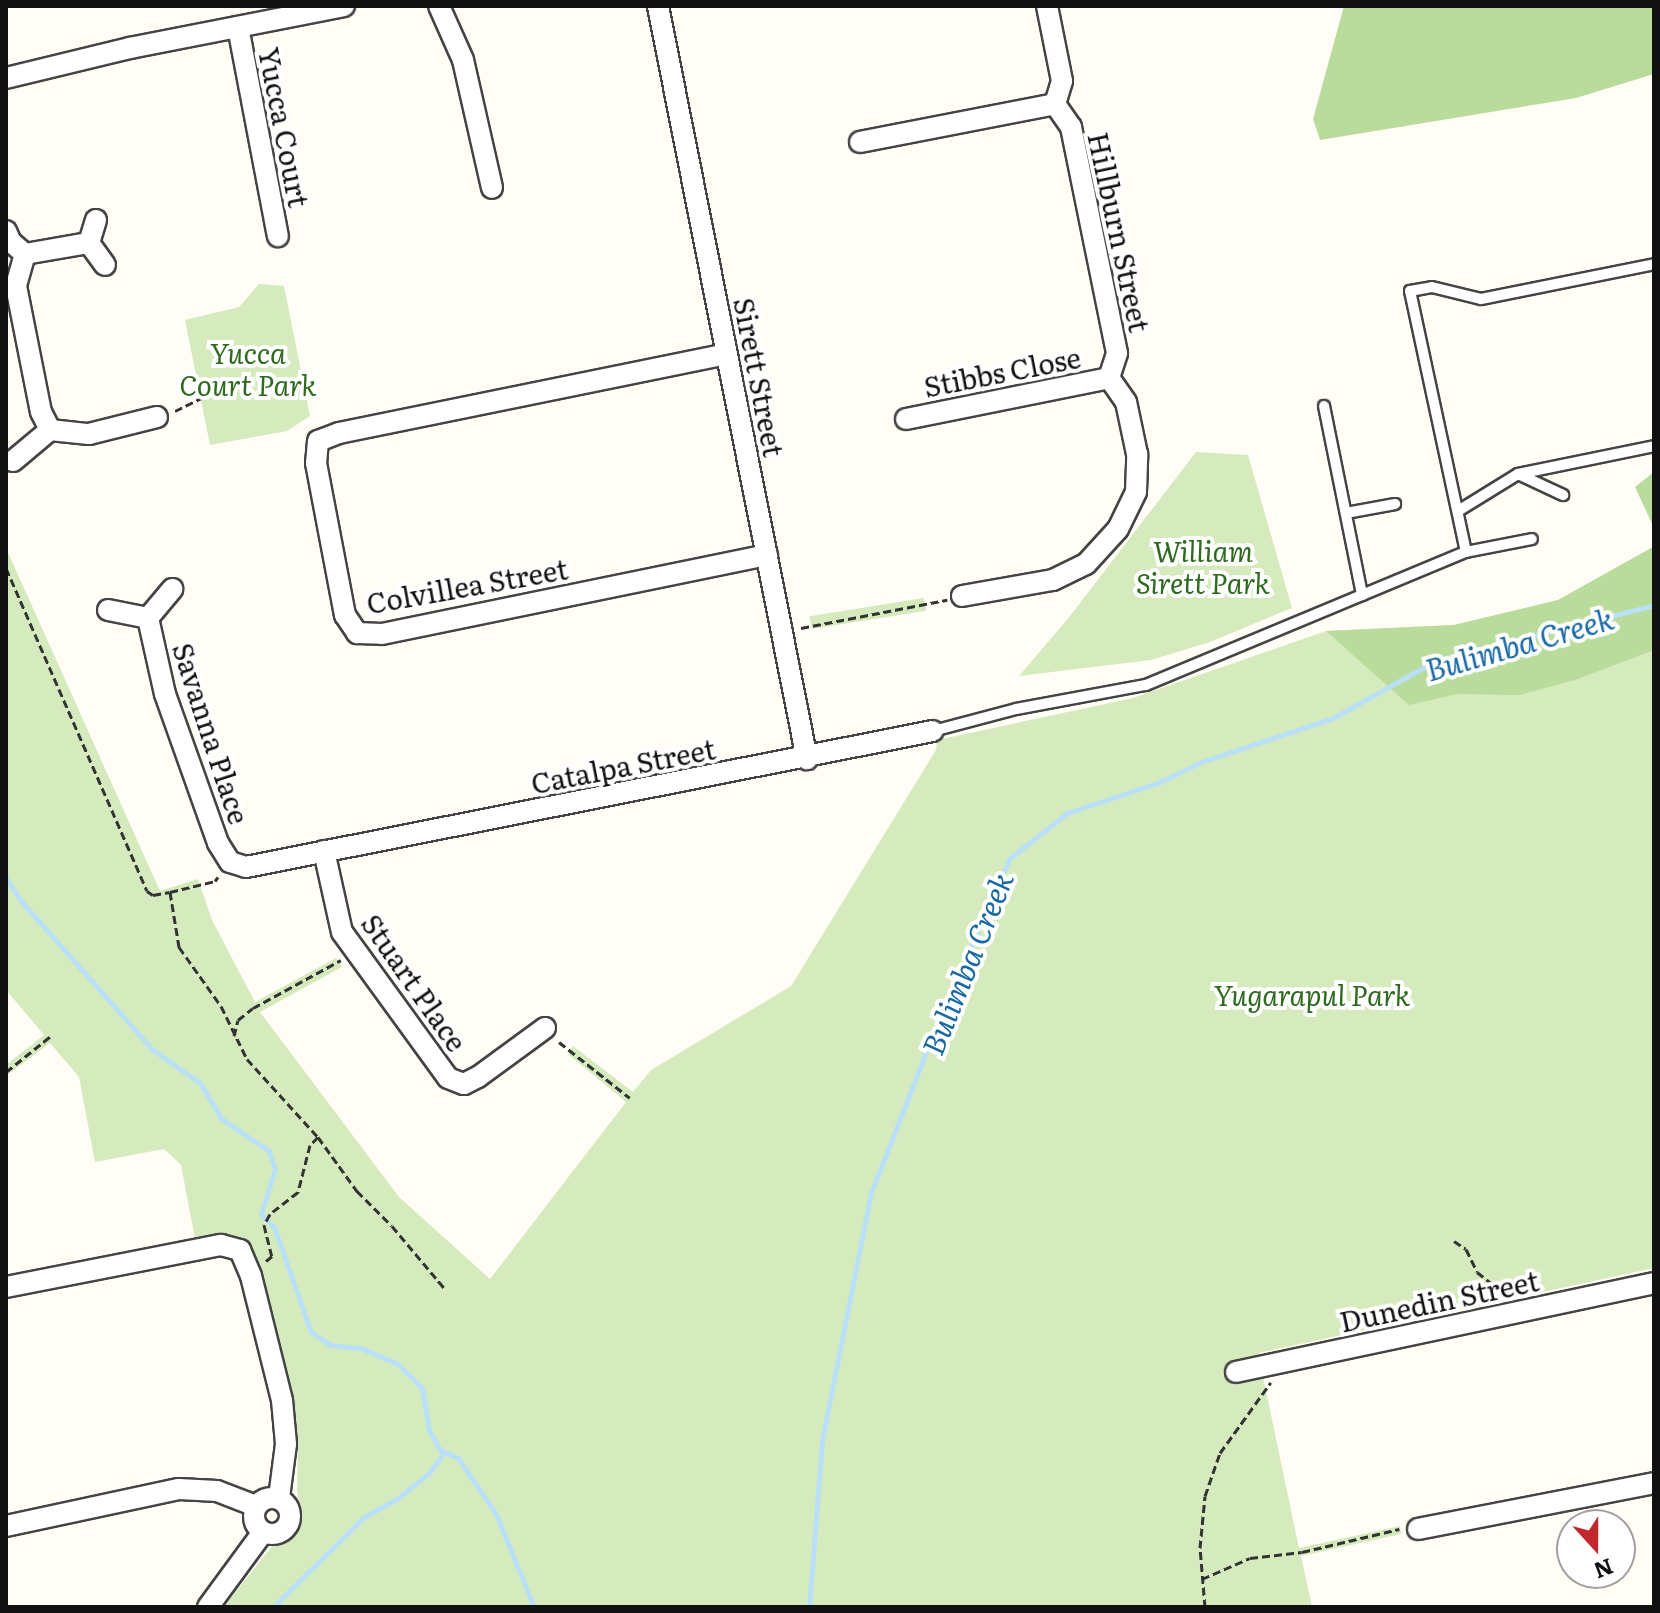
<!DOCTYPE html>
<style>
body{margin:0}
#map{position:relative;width:1660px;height:1613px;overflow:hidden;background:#fffdf5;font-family:Literata,serif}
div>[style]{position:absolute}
.green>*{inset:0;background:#d5ebbd;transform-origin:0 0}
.forest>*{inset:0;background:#b9dc9c}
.stream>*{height:5px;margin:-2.5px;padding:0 2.5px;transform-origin:2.5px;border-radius:2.5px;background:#b9e0f7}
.path>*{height:3px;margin-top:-1.5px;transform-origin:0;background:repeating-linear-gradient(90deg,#333 0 8px,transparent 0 12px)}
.roads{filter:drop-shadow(2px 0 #444) drop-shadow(-2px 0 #444) drop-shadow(0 2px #444) drop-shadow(0 -2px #444)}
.service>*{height:10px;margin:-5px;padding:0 5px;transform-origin:5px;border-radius:5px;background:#fff}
.minor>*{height:20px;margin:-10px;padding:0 10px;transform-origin:10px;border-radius:10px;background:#fff}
.minor>.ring{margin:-10px;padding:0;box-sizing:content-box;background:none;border:20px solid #fff;border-radius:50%}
span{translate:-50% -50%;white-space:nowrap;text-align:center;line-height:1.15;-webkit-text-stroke:8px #fff;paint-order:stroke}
.street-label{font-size:28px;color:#111}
.park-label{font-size:28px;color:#2f6b1f;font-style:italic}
.water-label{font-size:30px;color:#1768a6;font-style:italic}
.frame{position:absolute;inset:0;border:8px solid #111;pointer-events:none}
.north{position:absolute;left:1556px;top:1509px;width:80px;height:80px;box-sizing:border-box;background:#fff;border:2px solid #a0a0a0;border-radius:50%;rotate:159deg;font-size:22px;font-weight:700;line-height:32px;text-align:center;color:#111}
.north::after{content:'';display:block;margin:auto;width:28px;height:36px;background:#c4262e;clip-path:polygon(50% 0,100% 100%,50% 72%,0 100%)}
</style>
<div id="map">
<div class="green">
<i style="clip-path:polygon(259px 284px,284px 286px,310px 416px,287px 431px,210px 445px,185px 320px,239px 307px)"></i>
<i style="clip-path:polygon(1196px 452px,1248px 455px,1292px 608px,1210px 642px,1151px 660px,1019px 676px,1070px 616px)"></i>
<i style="clip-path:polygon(1654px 541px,1654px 1268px,1258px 1353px,1299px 1548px,1400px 1526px,1401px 1534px,1301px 1556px,1312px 1607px,224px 1607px,272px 1546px,291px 1537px,302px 1521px,297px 1490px,298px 1441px,293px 1404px,251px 1244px,218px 1234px,195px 1239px,181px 1165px,164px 1149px,95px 1162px,79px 1077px,50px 1043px,6px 1076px,6px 1065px,44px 1035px,6px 990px,6px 548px,160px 891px,198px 879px,212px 920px,255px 1002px,336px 958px,342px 967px,260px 1012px,399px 1197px,490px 1279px,626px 1102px,568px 1054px,573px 1046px,633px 1092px,651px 1070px,791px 986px,936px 750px,937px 740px,1133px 698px,1326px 631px,1454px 625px,1558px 600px,1653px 547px)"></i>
<i style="left:924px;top:598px;width:13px;height:116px;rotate:81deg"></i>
</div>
<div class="forest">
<i style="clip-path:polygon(1344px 6px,1654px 6px,1654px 74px,1576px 98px,1320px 140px,1313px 119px)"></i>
<i style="clip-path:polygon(1654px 472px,1654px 528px,1635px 487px)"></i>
<i style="clip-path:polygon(1654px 541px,1654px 650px,1575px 680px,1519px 695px,1457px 694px,1409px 705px,1326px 631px,1454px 625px,1558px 600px,1653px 547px)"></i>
</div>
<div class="stream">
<i style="left:6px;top:878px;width:27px;rotate:57deg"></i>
<i style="left:21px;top:901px;width:199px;rotate:48.5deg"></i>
<i style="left:153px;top:1050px;width:57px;rotate:35.1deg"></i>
<i style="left:200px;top:1083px;width:42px;rotate:58.6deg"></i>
<i style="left:222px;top:1119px;width:57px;rotate:34.2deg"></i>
<i style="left:269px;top:1151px;width:19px;rotate:72deg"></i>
<i style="left:275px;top:1169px;width:47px;rotate:107.3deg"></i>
<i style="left:261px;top:1214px;width:18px;rotate:45deg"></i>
<i style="left:274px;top:1227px;width:111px;rotate:70.6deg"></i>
<i style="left:311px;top:1332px;width:23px;rotate:34deg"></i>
<i style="left:330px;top:1345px;width:31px;rotate:6deg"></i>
<i style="left:361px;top:1348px;width:40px;rotate:23.4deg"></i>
<i style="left:398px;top:1364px;width:34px;rotate:45deg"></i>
<i style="left:422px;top:1388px;width:43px;rotate:80.5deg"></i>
<i style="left:429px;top:1430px;width:23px;rotate:61deg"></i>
<i style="left:440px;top:1450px;width:20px;rotate:24deg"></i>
<i style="left:458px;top:1458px;width:68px;rotate:55.8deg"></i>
<i style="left:496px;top:1514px;width:100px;rotate:67.8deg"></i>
<i style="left:273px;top:1607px;width:128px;rotate:-44.7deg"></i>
<i style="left:364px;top:1517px;width:38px;rotate:-29deg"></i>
<i style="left:397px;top:1499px;width:41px;rotate:-39.1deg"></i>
<i style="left:429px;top:1473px;width:26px;rotate:-54deg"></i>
<i style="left:809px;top:1607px;width:168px;rotate:-85.5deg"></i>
<i style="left:822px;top:1440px;width:252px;rotate:-78.8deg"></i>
<i style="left:871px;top:1193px;width:174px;rotate:-68.7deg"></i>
<i style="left:934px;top:1031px;width:188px;rotate:-66.4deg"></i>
<i style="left:1009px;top:859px;width:74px;rotate:-38.4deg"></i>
<i style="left:1067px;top:813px;width:98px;rotate:-18.4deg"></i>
<i style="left:1160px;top:782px;width:46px;rotate:-26deg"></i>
<i style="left:1201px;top:762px;width:139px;rotate:-18.4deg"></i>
<i style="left:1333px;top:718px;width:117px;rotate:-29.2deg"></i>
<i style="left:1435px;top:661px;width:226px;rotate:-14.3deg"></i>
</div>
<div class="path">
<i style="left:175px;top:411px;width:32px;rotate:-26deg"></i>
<i style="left:6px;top:568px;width:352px;rotate:66.4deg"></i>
<i style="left:147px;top:891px;width:7px;rotate:34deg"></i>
<i style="left:153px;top:895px;width:17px;rotate:-10deg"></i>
<i style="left:170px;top:892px;width:56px;rotate:80.7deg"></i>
<i style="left:179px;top:947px;width:72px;rotate:54.6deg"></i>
<i style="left:221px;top:1006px;width:59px;rotate:63.9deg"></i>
<i style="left:247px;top:1059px;width:105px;rotate:47.7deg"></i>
<i style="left:318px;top:1137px;width:11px;rotate:135deg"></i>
<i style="left:310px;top:1145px;width:49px;rotate:104.3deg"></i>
<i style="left:298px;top:1192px;width:36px;rotate:142deg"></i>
<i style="left:270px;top:1214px;width:13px;rotate:119deg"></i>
<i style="left:264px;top:1225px;width:32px;rotate:76deg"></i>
<i style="left:272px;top:1256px;width:9px;rotate:139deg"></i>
<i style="left:801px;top:628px;width:149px;rotate:-10.9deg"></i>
<i style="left:170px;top:892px;width:46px;rotate:-13.7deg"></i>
<i style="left:215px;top:881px;width:5px;rotate:-53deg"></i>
<i style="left:234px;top:1036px;width:16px;rotate:-76deg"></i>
<i style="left:238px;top:1020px;width:19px;rotate:-39deg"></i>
<i style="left:253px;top:1008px;width:100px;rotate:-28.6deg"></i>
<i style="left:559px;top:1042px;width:90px;rotate:38.3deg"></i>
<i style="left:6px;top:1072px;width:59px;rotate:-38.8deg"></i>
<i style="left:318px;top:1137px;width:67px;rotate:54.2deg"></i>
<i style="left:357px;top:1191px;width:49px;rotate:45deg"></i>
<i style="left:392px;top:1226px;width:82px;rotate:49.9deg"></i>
<i style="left:1454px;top:1241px;width:14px;rotate:34deg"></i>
<i style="left:1466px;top:1249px;width:25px;rotate:64deg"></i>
<i style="left:1477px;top:1272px;width:31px;rotate:38deg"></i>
<i style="left:1501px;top:1291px;width:9px;rotate:69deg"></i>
<i style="left:1202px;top:1579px;width:52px;rotate:-23.6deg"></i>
<i style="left:1250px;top:1558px;width:52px;rotate:-6.6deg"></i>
<i style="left:1302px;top:1552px;width:100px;rotate:-13.3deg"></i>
<i style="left:1205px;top:1607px;width:59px;rotate:-94.8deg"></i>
<i style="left:1200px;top:1548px;width:52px;rotate:-84.5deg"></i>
<i style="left:1205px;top:1496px;width:46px;rotate:-70.8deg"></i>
<i style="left:1220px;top:1453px;width:87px;rotate:-54.3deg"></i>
</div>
<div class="roads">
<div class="service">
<i style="left:1324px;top:406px;width:193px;rotate:78.6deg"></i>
<i style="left:1518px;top:474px;width:50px;rotate:25deg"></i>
<i style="left:1458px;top:511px;width:70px;rotate:-31.7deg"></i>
<i style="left:1518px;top:474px;width:139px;rotate:-11.6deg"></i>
<i style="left:1346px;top:513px;width:50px;rotate:-10.4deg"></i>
<i style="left:1466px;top:552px;width:267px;rotate:-102.1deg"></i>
<i style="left:1410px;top:291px;width:22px;rotate:-10deg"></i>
<i style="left:1432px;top:287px;width:50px;rotate:13.8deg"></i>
<i style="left:1481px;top:299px;width:177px;rotate:-11.4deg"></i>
<i style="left:933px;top:731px;width:86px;rotate:-14.8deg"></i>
<i style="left:1016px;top:709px;width:132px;rotate:-10.5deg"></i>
<i style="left:1146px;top:685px;width:347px;rotate:-22.6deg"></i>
<i style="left:1466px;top:552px;width:67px;rotate:-11.1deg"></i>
</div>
<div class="minor">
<i style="left:439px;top:6px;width:59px;rotate:66deg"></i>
<i style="left:463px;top:60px;width:131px;rotate:77.2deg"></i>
<i style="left:658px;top:6px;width:768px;rotate:78.81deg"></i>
<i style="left:238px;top:27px;width:213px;rotate:79.2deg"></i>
<i style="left:6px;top:78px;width:128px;rotate:-13.6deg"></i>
<i style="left:130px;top:48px;width:218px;rotate:-11.1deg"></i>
<i style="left:860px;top:142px;width:199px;rotate:-11deg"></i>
<i style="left:96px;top:220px;width:24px;rotate:107deg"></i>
<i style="left:89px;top:243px;width:27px;rotate:54deg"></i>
<i style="left:6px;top:231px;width:12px;rotate:66deg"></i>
<i style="left:11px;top:242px;width:18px;rotate:41deg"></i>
<i style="left:25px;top:254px;width:33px;rotate:106deg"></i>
<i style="left:16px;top:286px;width:128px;rotate:78.8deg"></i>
<i style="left:41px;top:412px;width:20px;rotate:63deg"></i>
<i style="left:50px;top:430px;width:39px;rotate:6deg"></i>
<i style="left:89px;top:434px;width:70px;rotate:-14deg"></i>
<i style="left:25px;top:254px;width:65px;rotate:-9.8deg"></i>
<i style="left:727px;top:354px;width:396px;rotate:168.5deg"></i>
<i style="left:339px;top:433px;width:22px;rotate:159deg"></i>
<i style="left:318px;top:441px;width:22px;rotate:95deg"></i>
<i style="left:316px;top:463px;width:155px;rotate:79.2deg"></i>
<i style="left:345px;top:615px;width:22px;rotate:56deg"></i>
<i style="left:357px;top:633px;width:25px;rotate:2deg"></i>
<i style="left:382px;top:634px;width:393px;rotate:-11.6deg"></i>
<i style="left:906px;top:419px;width:207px;rotate:-11.4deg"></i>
<i style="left:13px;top:461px;width:48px;rotate:-40deg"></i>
<i style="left:962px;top:596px;width:92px;rotate:-10deg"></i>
<i style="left:1053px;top:580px;width:37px;rotate:-26deg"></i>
<i style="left:1086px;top:564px;width:47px;rotate:-47.6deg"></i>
<i style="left:1118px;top:529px;width:41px;rotate:-64.1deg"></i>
<i style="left:1136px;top:492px;width:38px;rotate:-88deg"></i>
<i style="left:1137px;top:454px;width:53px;rotate:-101.9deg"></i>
<i style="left:1126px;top:402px;width:29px;rotate:-125deg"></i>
<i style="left:1109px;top:378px;width:26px;rotate:-72deg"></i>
<i style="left:1117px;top:353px;width:231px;rotate:-101.5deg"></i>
<i style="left:1071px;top:127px;width:28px;rotate:-125deg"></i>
<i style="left:1055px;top:104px;width:24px;rotate:-73deg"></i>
<i style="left:1062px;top:81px;width:76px;rotate:-101.3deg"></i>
<i style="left:108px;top:610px;width:41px;rotate:11.3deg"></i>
<i style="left:148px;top:618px;width:38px;rotate:-50deg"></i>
<i style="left:148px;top:618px;width:78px;rotate:77.4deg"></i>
<i style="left:165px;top:694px;width:158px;rotate:70.4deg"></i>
<i style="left:218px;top:843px;width:22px;rotate:58deg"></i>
<i style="left:230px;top:862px;width:17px;rotate:17deg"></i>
<i style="left:246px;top:867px;width:700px;rotate:-11.2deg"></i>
<i style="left:324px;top:851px;width:83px;rotate:77.5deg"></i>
<i style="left:342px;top:932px;width:180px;rotate:54deg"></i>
<i style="left:448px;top:1078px;width:17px;rotate:21deg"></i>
<i style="left:464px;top:1084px;width:16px;rotate:-27deg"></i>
<i style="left:478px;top:1077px;width:83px;rotate:-36.2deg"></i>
<i style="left:6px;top:1287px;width:219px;rotate:-11.1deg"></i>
<i style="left:221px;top:1245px;width:20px;rotate:15deg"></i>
<i style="left:240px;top:1250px;width:28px;rotate:67deg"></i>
<i style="left:251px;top:1276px;width:128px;rotate:76deg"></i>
<i style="left:282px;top:1400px;width:44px;rotate:84.8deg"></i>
<i style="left:286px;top:1444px;width:54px;rotate:97.4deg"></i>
<i style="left:1236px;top:1372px;width:427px;rotate:-12deg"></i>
<i class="ring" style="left:254px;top:1498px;width:16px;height:16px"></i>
<i style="left:6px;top:1526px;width:177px;rotate:-12.1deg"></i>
<i style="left:179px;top:1489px;width:38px;rotate:3deg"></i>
<i style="left:217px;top:1491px;width:42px;rotate:21deg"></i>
<i style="left:1418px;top:1529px;width:240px;rotate:-11deg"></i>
<i style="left:208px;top:1607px;width:93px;rotate:-53.7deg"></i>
</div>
</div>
<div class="street-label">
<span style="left:285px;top:127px;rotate:79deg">Yucca Court</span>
<span style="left:1120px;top:232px;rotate:78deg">Hillburn Street</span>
<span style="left:1002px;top:371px;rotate:-11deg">Stibbs Close</span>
<span style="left:760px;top:377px;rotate:79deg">Sirett Street</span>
<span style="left:467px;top:585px;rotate:-10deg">Colvillea Street</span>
<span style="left:212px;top:733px;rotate:72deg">Savanna Place</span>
<span style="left:623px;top:765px;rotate:-11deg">Catalpa Street</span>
<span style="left:415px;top:982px;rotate:55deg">Stuart Place</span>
<span style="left:1439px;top:1300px;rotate:-12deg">Dunedin Street</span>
</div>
<div class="park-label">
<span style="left:248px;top:368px">Yucca<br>Court Park</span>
<span style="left:1203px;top:566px">William<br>Sirett Park</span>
<span style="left:1312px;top:994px">Yugarapul Park</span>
</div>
<div class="water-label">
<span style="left:1519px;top:643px;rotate:-16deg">Bulimba Creek</span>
<span style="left:966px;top:963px;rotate:-68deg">Bulimba Creek</span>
</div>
<div class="frame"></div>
<div class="north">N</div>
</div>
